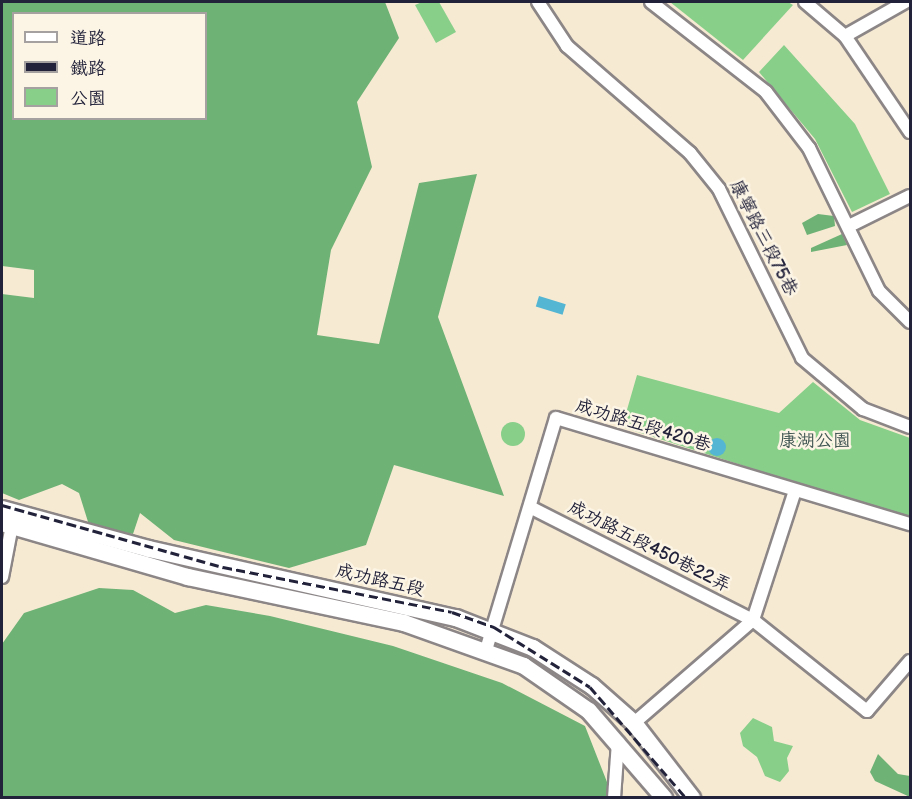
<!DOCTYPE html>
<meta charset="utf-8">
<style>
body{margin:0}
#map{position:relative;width:912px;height:799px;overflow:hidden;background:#f7ead3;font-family:"Balsamiq Sans","LXGW WenKai TC",sans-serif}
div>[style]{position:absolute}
.green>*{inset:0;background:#88cf8a}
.round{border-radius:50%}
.forest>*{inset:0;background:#6eb276}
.water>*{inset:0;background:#54b6d2;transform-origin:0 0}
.roads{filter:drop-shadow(2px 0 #8c8687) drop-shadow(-2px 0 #8c8687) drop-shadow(0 2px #8c8687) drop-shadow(0 -2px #8c8687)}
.street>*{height:12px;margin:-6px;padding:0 6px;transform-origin:6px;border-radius:6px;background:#fff}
.secondary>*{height:16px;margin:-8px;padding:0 8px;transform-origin:8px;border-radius:8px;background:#fff}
.rail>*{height:3px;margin-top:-1.5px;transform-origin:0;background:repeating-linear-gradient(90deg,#22223b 0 9px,transparent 0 13.5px)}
span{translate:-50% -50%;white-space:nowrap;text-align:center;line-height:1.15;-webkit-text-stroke:5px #fcf5e5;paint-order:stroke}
.street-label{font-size:18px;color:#22223b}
.park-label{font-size:18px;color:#415653}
.frame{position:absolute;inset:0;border:3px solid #22223b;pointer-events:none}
.legend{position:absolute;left:12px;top:12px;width:195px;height:108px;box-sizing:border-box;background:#fcf5e5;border:2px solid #a5a1a1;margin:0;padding:8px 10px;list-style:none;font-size:18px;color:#22223b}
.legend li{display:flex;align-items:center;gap:12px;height:30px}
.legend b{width:30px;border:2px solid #a5a1a1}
</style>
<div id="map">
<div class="green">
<i style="clip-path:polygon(422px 2px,439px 2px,456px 32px,436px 43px,415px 5px)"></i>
<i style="clip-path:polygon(670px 2px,788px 2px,793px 5px,743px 60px)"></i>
<i style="clip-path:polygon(784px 45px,855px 124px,890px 194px,852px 212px,815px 139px,759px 72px)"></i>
<i style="clip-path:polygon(637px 375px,779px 413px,813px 382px,860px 420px,910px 438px,910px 519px,622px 427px)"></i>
<i class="round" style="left:501px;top:422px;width:24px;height:24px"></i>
<i style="clip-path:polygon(753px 718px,772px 727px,774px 741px,793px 746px,787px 758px,789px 771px,780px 782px,765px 776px,757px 757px,743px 746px,740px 733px)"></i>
</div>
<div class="forest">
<i style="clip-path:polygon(evenodd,2px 2px,385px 2px,399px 38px,357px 102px,372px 167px,331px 250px,317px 335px,379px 344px,419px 183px,477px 174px,438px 317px,504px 496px,394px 465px,366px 545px,289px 568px,174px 540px,140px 513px,133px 534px,89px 525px,79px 493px,62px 484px,19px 500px,2px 493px,2px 294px,34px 298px,34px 270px,2px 266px,2px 2px,14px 14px,206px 14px,206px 118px,14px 118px,14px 14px)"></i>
<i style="clip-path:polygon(818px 214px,834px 216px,835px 226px,807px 235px,802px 223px)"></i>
<i style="clip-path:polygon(842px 234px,847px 245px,811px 252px,811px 248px)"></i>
<i style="clip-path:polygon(99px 588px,133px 590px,175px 613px,206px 605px,270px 616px,393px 646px,502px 683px,585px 726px,607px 782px,607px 797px,2px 797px,2px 644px,24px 613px)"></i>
<i style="clip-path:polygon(878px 754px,898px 774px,910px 776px,910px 797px,875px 781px,870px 772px)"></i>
</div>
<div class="water">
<i style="left:539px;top:296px;width:28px;height:11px;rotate:17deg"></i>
<i class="round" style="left:708px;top:438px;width:18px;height:18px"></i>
</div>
<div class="roads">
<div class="street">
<i style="left:538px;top:2px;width:53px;rotate:56.6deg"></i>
<i style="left:567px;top:46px;width:163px;rotate:41deg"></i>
<i style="left:690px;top:153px;width:46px;rotate:51.1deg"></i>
<i style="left:719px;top:189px;width:188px;rotate:63.8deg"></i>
<i style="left:802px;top:358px;width:80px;rotate:39.9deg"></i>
<i style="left:863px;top:409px;width:50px;rotate:21deg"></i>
<i style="left:651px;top:2px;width:146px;rotate:38deg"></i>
<i style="left:766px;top:92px;width:71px;rotate:52.5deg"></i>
<i style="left:809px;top:148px;width:159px;rotate:63.9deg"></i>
<i style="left:879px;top:291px;width:44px;rotate:45deg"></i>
<i style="left:805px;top:2px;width:52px;rotate:40.4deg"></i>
<i style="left:845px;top:36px;width:116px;rotate:55.9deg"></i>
<i style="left:845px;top:36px;width:69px;rotate:-29.5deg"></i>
<i style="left:849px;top:226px;width:68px;rotate:-26.2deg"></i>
<i style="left:530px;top:507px;width:250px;rotate:26.9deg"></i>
<i style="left:753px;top:620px;width:146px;rotate:38.6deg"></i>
<i style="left:867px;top:711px;width:66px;rotate:-49.3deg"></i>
<i style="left:2px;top:577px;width:58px;rotate:-79.1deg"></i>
<i style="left:486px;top:650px;width:242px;rotate:-73.2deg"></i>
<i style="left:556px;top:418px;width:370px;rotate:16.7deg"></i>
<i style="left:634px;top:723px;width:157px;rotate:-40.9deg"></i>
<i style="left:753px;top:620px;width:136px;rotate:-72deg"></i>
<i style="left:614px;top:798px;width:56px;rotate:-85.9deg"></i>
</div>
<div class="secondary">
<i style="left:2px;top:509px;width:152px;rotate:15.2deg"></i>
<i style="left:149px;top:549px;width:315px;rotate:12.7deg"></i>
<i style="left:456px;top:618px;width:83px;rotate:21.3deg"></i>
<i style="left:533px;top:648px;width:70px;rotate:32.8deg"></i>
<i style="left:592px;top:686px;width:56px;rotate:41.4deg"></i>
<i style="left:634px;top:723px;width:95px;rotate:52.3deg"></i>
<i style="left:2px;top:523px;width:194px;rotate:16.2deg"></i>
<i style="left:188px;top:577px;width:221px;rotate:12deg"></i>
<i style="left:404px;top:623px;width:127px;rotate:19.7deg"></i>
<i style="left:524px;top:666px;width:79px;rotate:34.7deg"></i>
<i style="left:589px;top:711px;width:115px;rotate:49.2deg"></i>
</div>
</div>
<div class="rail">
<i style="left:2px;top:505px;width:230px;rotate:15.7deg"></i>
<i style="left:223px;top:567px;width:233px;rotate:11.1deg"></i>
<i style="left:452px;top:612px;width:45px;rotate:19.7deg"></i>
<i style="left:494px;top:627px;width:113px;rotate:32deg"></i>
<i style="left:590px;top:687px;width:147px;rotate:49.1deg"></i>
</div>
<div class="street-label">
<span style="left:763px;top:238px;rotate:63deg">康寧路三段75巷</span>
<span style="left:643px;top:426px;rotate:17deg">成功路五段420巷</span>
<span style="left:649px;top:547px;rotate:27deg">成功路五段450巷22弄</span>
<span style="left:380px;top:581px;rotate:13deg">成功路五段</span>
</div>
<div class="park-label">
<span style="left:815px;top:441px">康湖公園</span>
</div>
<div class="frame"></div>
<ul class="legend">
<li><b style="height:8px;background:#fff"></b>道路</li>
<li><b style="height:8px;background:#22223b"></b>鐵路</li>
<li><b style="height:16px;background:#88cf8a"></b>公園</li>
</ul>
</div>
